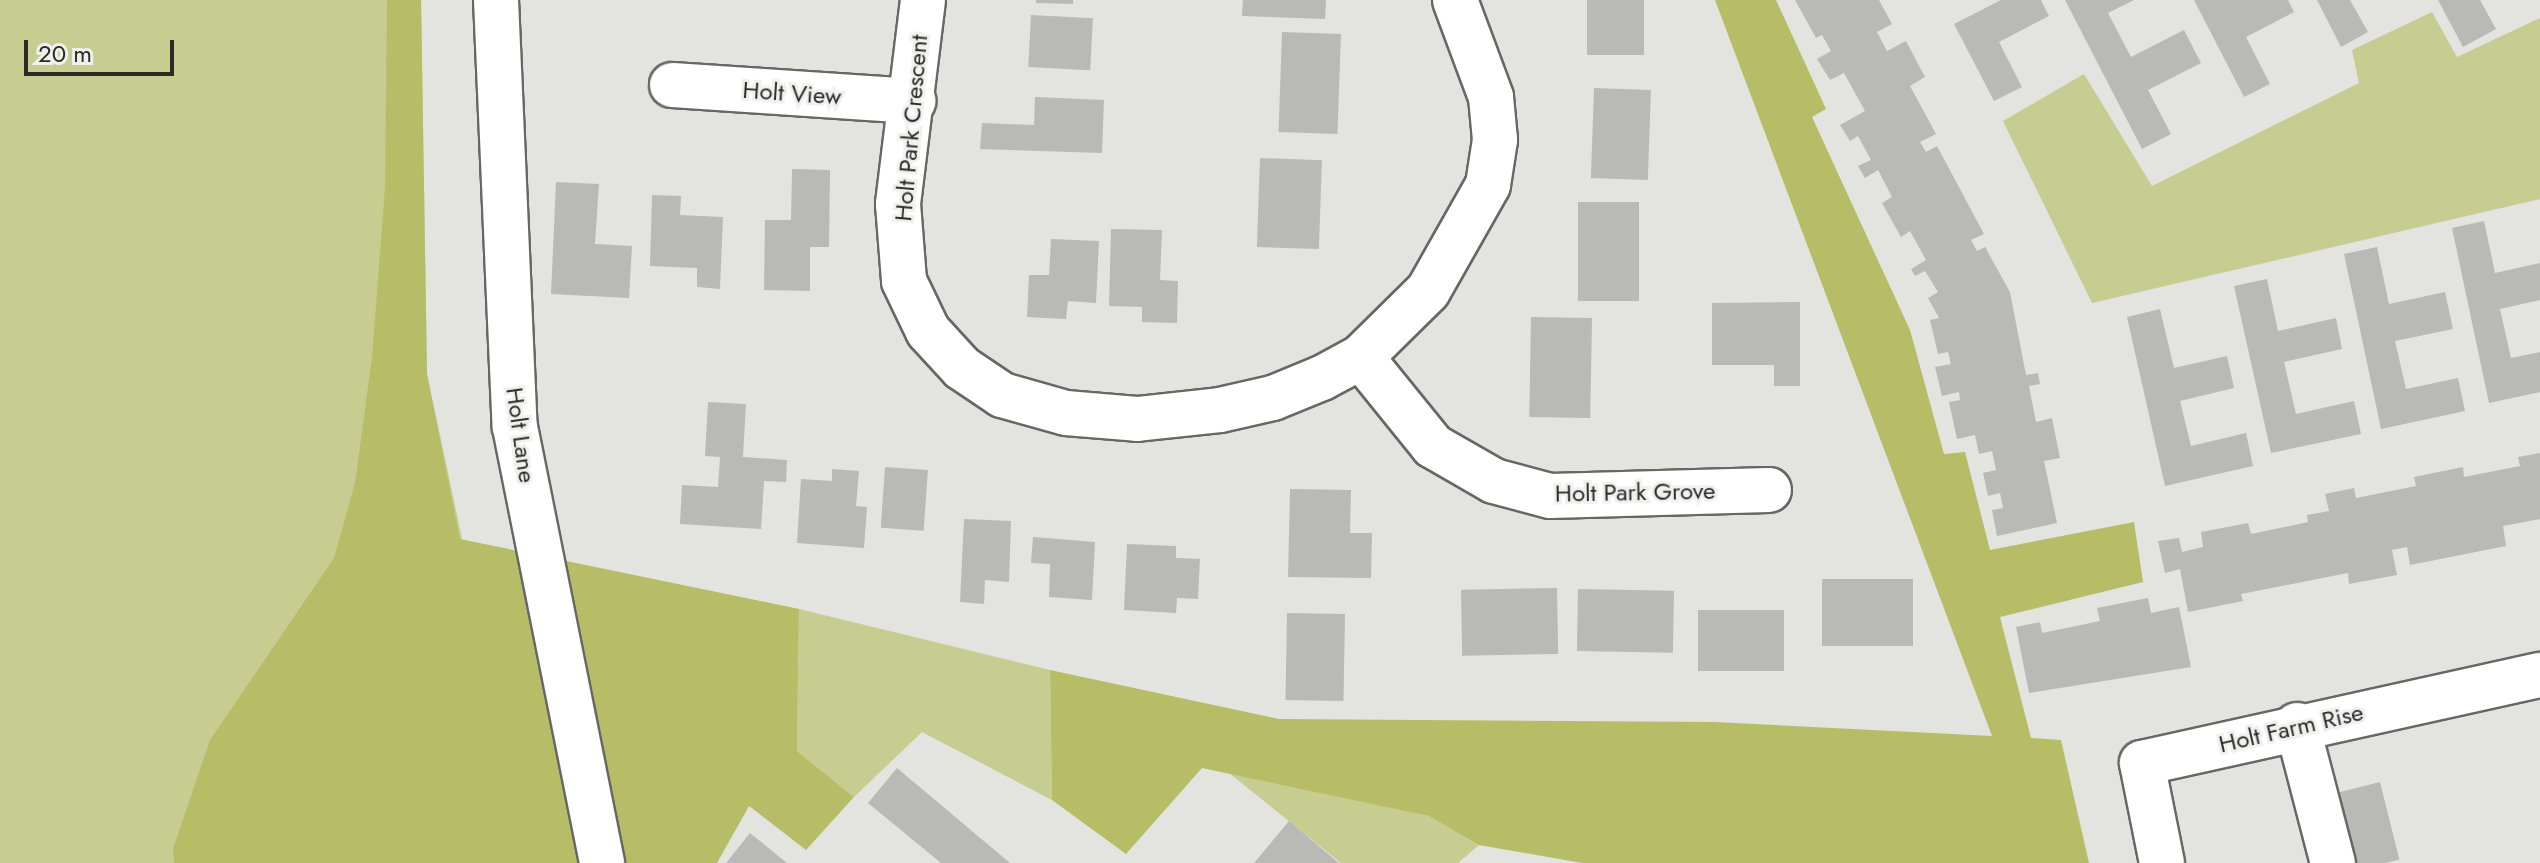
<!DOCTYPE html>
<style>
body{margin:0}
#map{position:relative;width:2540px;height:863px;overflow:hidden;background:#e3e3e0;font-family:Jost,sans-serif}
div>[style]{position:absolute}
.green>*{inset:0;background:#c7cc90}
.forest>*{inset:0;background:#b7bd67}
.building>*{inset:0;background:#b9b9b6;transform-origin:0 0}
.roads{filter:drop-shadow(2px 0 #676764) drop-shadow(-2px 0 #676764) drop-shadow(0 2px #676764) drop-shadow(0 -2px #676764)}
.street>*{height:44px;margin:-22px;padding:0 22px;transform-origin:22px;border-radius:22px;background:#fff}
span{translate:-50% -50%;white-space:nowrap;text-align:center;line-height:1.15;-webkit-text-stroke:6px #f0f1ed;paint-order:stroke}
.street-label{font-size:24px;color:#2a2b29}
.scale{position:absolute;left:24px;top:40px;width:150px;height:36px;box-sizing:border-box;border:4px solid #2a2b29;border-top:0;padding-left:10px;font-size:24px;line-height:28px;white-space:nowrap;color:#2a2b29;-webkit-text-stroke:6px #f0f1ed;paint-order:stroke}
</style>
<div id="map">
<div class="green">
<i style="clip-path:polygon(0 0,421px 0,427px 374px,531px 863px,0 863px)"></i>
<i style="clip-path:polygon(2432px 12px,2457px 57px,2540px 18px,2540px 199px,2092px 303px,2003px 121px,2084px 74px,2152px 186px,2359px 83px,2352px 50px)"></i>
<i style="clip-path:polygon(799px 609px,1050px 670px,1052px 800px,922px 732px,854px 797px,797px 751px)"></i>
<i style="clip-path:polygon(1229px 773px,1430px 816px,1479px 845px,1458px 863px,1341px 863px)"></i>
</div>
<div class="forest">
<i style="clip-path:polygon(387px 0,421px 0,427px 374px,460px 539px,799px 609px,797px 751px,854px 797px,806px 850px,749px 806px,717px 863px,174px 863px,173px 849px,210px 740px,334px 558px,355px 483px,372px 357px,385px 187px)"></i>
<i style="clip-path:polygon(1715px 0,1776px 0,1826px 109px,1812px 117px,1910px 330px,1944px 454px,1965px 452px,1990px 550px,2134px 522px,2143px 582px,2000px 617px,2031px 738px,2061px 740px,2089px 863px,1582px 863px,1479px 845px,1429px 816px,1202px 768px,1126px 854px,1052px 800px,1050px 670px,1279px 719px,1714px 722px,1992px 736px)"></i>
</div>
<div class="building">
<i style="clip-path:polygon(1036px 0,1073px 0,1073px 4px,1036px 3px)"></i>
<i style="clip-path:polygon(1243px 0,1326px 0,1325px 19px,1242px 16px)"></i>
<i style="left:1587px;top:0;width:57px;height:55px"></i>
<i style="clip-path:polygon(1795px 0,1879px 0,1892px 24px,1877px 32px,1887px 51px,1906px 41px,1925px 77px,1910px 86px,1936px 134px,1920px 142px,1926px 152px,1937px 146px,1984px 234px,1971px 240px,1977px 251px,1985px 247px,2010px 292px,2026px 375px,2038px 373px,2040px 384px,2029px 386px,2036px 422px,2052px 418px,2060px 458px,2044px 461px,2057px 523px,1997px 536px,1992px 510px,2003px 508px,2000px 493px,1988px 496px,1983px 473px,1996px 470px,1992px 451px,1979px 454px,1975px 435px,1957px 439px,1949px 402px,1960px 400px,1959px 392px,1942px 396px,1935px 367px,1951px 364px,1948px 352px,1938px 354px,1930px 320px,1939px 318px,1928px 298px,1938px 292px,1925px 271px,1915px 276px,1911px 269px,1926px 260px,1910px 231px,1901px 237px,1882px 203px,1892px 197px,1878px 170px,1865px 178px,1858px 166px,1871px 160px,1858px 136px,1850px 141px,1840px 125px,1865px 111px,1844px 73px,1830px 80px,1817px 59px,1831px 51px,1822px 35px,1816px 38px)"></i>
<i style="clip-path:polygon(2001px 0,2041px 0,2049px 16px,1999px 42px,2022px 87px,1994px 101px,1954px 24px)"></i>
<i style="clip-path:polygon(2065px 0,2134px 0,2108px 13px,2131px 57px,2184px 30px,2201px 63px,2148px 90px,2171px 134px,2142px 149px)"></i>
<i style="clip-path:polygon(2194px 0,2288px 0,2294px 12px,2246px 37px,2270px 84px,2244px 97px)"></i>
<i style="clip-path:polygon(2317px 0,2350px 0,2368px 32px,2341px 47px)"></i>
<i style="clip-path:polygon(2438px 0,2480px 0,2496px 29px,2463px 47px)"></i>
<i style="left:1031px;top:15px;width:62px;height:52px;rotate:3deg"></i>
<i style="left:1282px;top:32px;width:59px;height:100px;rotate:2deg"></i>
<i style="left:1594px;top:88px;width:57px;height:90px;rotate:2deg"></i>
<i style="clip-path:polygon(1035px 97px,1104px 100px,1102px 153px,980px 149px,982px 123px,1034px 125px)"></i>
<i style="left:1260px;top:158px;width:62px;height:89px;rotate:2deg"></i>
<i style="clip-path:polygon(792px 169px,830px 170px,829px 247px,810px 247px,810px 291px,764px 290px,765px 220px,791px 220px)"></i>
<i style="clip-path:polygon(556px 182px,599px 184px,595px 244px,632px 246px,629px 298px,551px 294px)"></i>
<i style="clip-path:polygon(652px 195px,681px 196px,680px 215px,723px 217px,720px 289px,697px 287px,697px 268px,650px 266px)"></i>
<i style="left:1578px;top:202px;width:61px;height:99px"></i>
<i style="clip-path:polygon(2484px 221px,2495px 273px,2540px 263px,2540px 300px,2500px 309px,2511px 358px,2540px 352px,2540px 392px,2489px 403px,2452px 228px)"></i>
<i style="clip-path:polygon(1111px 229px,1162px 230px,1160px 280px,1178px 281px,1177px 323px,1142px 322px,1142px 307px,1109px 306px)"></i>
<i style="clip-path:polygon(1051px 239px,1099px 241px,1096px 303px,1068px 301px,1066px 319px,1027px 317px,1029px 275px,1049px 275px)"></i>
<i style="clip-path:polygon(2377px 247px,2389px 304px,2445px 292px,2453px 329px,2395px 341px,2406px 389px,2458px 378px,2465px 411px,2381px 429px,2344px 254px)"></i>
<i style="clip-path:polygon(2267px 279px,2278px 331px,2336px 318px,2342px 349px,2284px 362px,2296px 414px,2354px 401px,2361px 434px,2271px 453px,2234px 286px)"></i>
<i style="clip-path:polygon(1800px 302px,1800px 386px,1774px 386px,1774px 365px,1712px 365px,1712px 303px)"></i>
<i style="clip-path:polygon(2160px 309px,2174px 368px,2227px 356px,2234px 388px,2180px 401px,2191px 446px,2246px 433px,2253px 466px,2165px 486px,2127px 317px)"></i>
<i style="left:1531px;top:317px;width:61px;height:100px;rotate:1deg"></i>
<i style="clip-path:polygon(708px 402px,746px 404px,743px 457px,787px 460px,786px 482px,764px 481px,761px 529px,680px 524px,682px 485px,718px 487px,720px 457px,705px 456px)"></i>
<i style="clip-path:polygon(2540px 453px,2540px 519px,2503px 526px,2506px 546px,2410px 565px,2407px 547px,2392px 550px,2397px 575px,2349px 584px,2348px 573px,2241px 594px,2243px 601px,2188px 612px,2180px 569px,2165px 573px,2158px 541px,2179px 538px,2182px 552px,2203px 547px,2201px 532px,2248px 523px,2251px 534px,2308px 522px,2307px 515px,2329px 511px,2325px 494px,2354px 488px,2356px 498px,2416px 486px,2414px 477px,2463px 467px,2464px 477px,2520px 466px,2518px 457px)"></i>
<i style="left:885px;top:467px;width:43px;height:61px;rotate:4deg"></i>
<i style="clip-path:polygon(832px 469px,859px 471px,856px 506px,867px 507px,864px 548px,797px 543px,801px 479px,832px 481px)"></i>
<i style="clip-path:polygon(1290px 489px,1351px 490px,1350px 533px,1372px 533px,1371px 578px,1288px 577px)"></i>
<i style="clip-path:polygon(964px 519px,1011px 521px,1009px 582px,985px 580px,984px 604px,960px 602px)"></i>
<i style="clip-path:polygon(1033px 537px,1095px 542px,1092px 600px,1049px 597px,1050px 564px,1031px 563px)"></i>
<i style="clip-path:polygon(1127px 544px,1176px 546px,1176px 558px,1200px 559px,1198px 599px,1177px 598px,1176px 613px,1124px 610px)"></i>
<i style="left:1822px;top:579px;width:91px;height:67px"></i>
<i style="left:1557px;top:588px;width:66px;height:96px;rotate:89deg"></i>
<i style="left:1578px;top:589px;width:96px;height:62px;rotate:1deg"></i>
<i style="clip-path:polygon(2148px 598px,2151px 613px,2179px 607px,2191px 667px,2029px 693px,2016px 627px,2040px 622px,2042px 633px,2100px 621px,2097px 608px)"></i>
<i style="left:1698px;top:610px;width:86px;height:61px"></i>
<i style="left:1287px;top:613px;width:58px;height:87px;rotate:1deg"></i>
<i style="clip-path:polygon(897px 768px,1010px 863px,941px 863px,868px 803px)"></i>
<i style="left:2380px;top:782px;width:80px;height:44px;rotate:76deg"></i>
<i style="clip-path:polygon(1289px 821px,1339px 863px,1254px 863px)"></i>
<i style="clip-path:polygon(750px 833px,787px 863px,726px 863px)"></i>
</div>
<div class="roads">
<div class="street">
<i style="left:496px;top:0;width:427px;rotate:87.5deg"></i>
<i style="left:515px;top:427px;width:445px;rotate:78.7deg"></i>
<i style="left:923px;top:0;width:206px;rotate:97deg"></i>
<i style="left:898px;top:204px;width:77px;rotate:85.5deg"></i>
<i style="left:904px;top:281px;width:55px;rotate:64.4deg"></i>
<i style="left:928px;top:331px;width:50px;rotate:47.4deg"></i>
<i style="left:962px;top:368px;width:48px;rotate:34deg"></i>
<i style="left:1002px;top:395px;width:66px;rotate:15.7deg"></i>
<i style="left:1066px;top:413px;width:71px;rotate:4.8deg"></i>
<i style="left:1137px;top:419px;width:83px;rotate:-6.2deg"></i>
<i style="left:1220px;top:410px;width:54px;rotate:-12.8deg"></i>
<i style="left:1273px;top:398px;width:53px;rotate:-22.2deg"></i>
<i style="left:1322px;top:378px;width:44px;rotate:-28.3deg"></i>
<i style="left:1361px;top:357px;width:94px;rotate:-44.6deg"></i>
<i style="left:1428px;top:291px;width:122px;rotate:-60.5deg"></i>
<i style="left:1488px;top:185px;width:46px;rotate:-81.2deg"></i>
<i style="left:1495px;top:140px;width:43px;rotate:-95.3deg"></i>
<i style="left:1491px;top:97px;width:103px;rotate:-110.4deg"></i>
<i style="left:672px;top:85px;width:242px;rotate:3.8deg"></i>
<i style="left:1361px;top:357px;width:114px;rotate:51deg"></i>
<i style="left:1433px;top:446px;width:70px;rotate:29.8deg"></i>
<i style="left:1494px;top:481px;width:58px;rotate:15deg"></i>
<i style="left:1550px;top:496px;width:219px;rotate:-1.6deg"></i>
<i style="left:2297px;top:725px;width:143px;rotate:75.4deg"></i>
<i style="left:2162px;top:863px;width:102px;rotate:-101.3deg"></i>
<i style="left:2142px;top:763px;width:408px;rotate:-12.5deg"></i>
</div>
</div>
<div class="street-label">
<span style="left:792px;top:93px;rotate:4deg">Holt View</span>
<span style="left:911px;top:128px;rotate:-85deg">Holt Park Crescent</span>
<span style="left:521px;top:435px;rotate:82deg">Holt Lane</span>
<span style="left:1635px;top:492px;rotate:-1deg">Holt Park Grove</span>
<span style="left:2291px;top:728px;rotate:-13deg">Holt Farm Rise</span>
</div>
<div class="scale">20 m</div>
</div>
